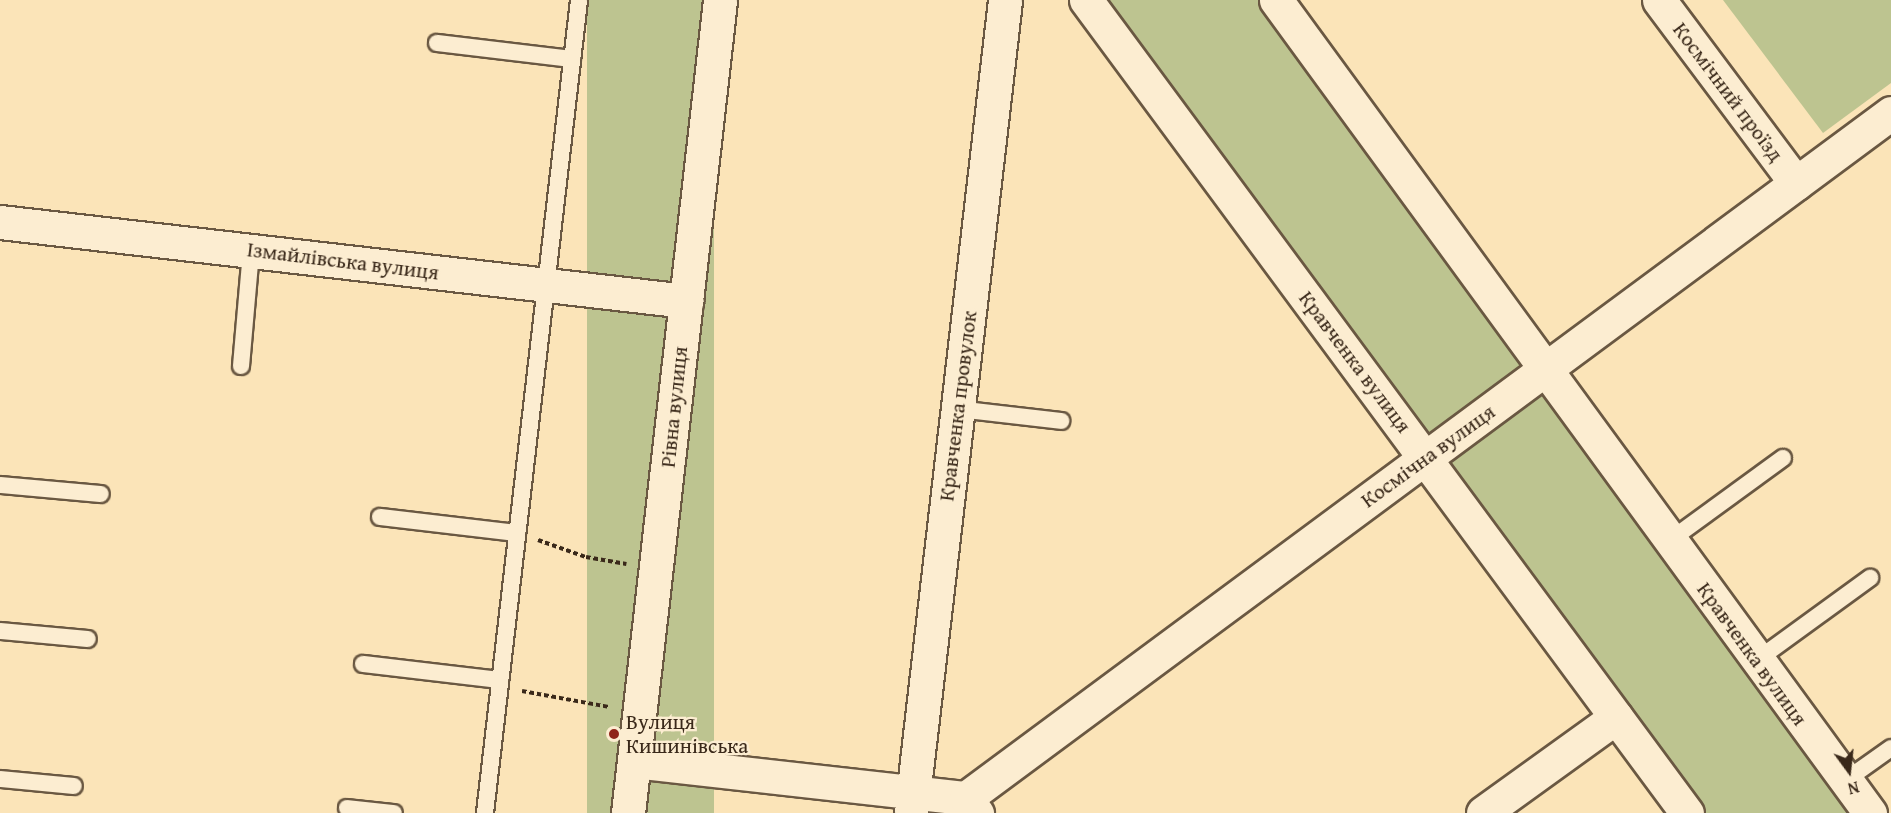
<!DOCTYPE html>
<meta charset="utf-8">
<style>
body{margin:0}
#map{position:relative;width:1891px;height:813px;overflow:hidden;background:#fbe4b8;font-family:"Gentium Book Plus",serif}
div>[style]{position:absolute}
.green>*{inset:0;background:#bdc490;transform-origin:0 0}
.path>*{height:4px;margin-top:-2px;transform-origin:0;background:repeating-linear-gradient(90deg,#3a291a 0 4.5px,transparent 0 7.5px)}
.roads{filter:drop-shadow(2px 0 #6a5842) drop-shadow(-2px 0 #6a5842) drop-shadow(0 2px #6a5842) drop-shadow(0 -2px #6a5842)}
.lane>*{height:16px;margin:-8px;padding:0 8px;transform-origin:8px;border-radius:8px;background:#fcedd1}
.street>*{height:33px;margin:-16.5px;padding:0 16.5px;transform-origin:16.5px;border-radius:16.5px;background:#fcedd1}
.secondary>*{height:33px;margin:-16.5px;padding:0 16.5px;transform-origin:16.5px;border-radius:16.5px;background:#fcedd1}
.dots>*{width:16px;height:16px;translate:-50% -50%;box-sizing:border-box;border:3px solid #fcedd1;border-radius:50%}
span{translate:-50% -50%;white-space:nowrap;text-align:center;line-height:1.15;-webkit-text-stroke:4.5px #fcedd1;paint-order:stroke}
.street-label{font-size:21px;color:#3a291a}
.poi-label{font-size:21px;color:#3a291a}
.left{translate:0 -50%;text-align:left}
.north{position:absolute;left:1819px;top:741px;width:60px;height:60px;-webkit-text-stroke:4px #fcedd1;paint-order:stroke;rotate:165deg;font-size:16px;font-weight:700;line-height:24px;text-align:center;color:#3a291a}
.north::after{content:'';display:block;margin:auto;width:21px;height:27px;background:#3a291a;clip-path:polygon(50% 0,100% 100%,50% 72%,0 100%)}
</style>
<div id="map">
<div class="green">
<i style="left:587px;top:0;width:127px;height:818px"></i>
<i style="clip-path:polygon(1103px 0,1265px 0,1857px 813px,1699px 813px)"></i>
<i style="clip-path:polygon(1723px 0,1891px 0,1891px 83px,1823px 133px)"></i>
</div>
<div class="path">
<i style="left:538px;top:540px;width:51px;rotate:19.5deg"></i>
<i style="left:586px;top:557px;width:41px;rotate:9.9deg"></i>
<i style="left:522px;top:691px;width:88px;rotate:10.4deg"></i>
</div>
<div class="roads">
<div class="lane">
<i style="left:437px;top:43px;width:136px;rotate:6.8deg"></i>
<i style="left:241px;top:366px;width:115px;rotate:-85deg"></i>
<i style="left:958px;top:409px;width:104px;rotate:6.6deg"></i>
<i style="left:0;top:485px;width:101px;rotate:5.1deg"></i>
<i style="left:380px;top:517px;width:138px;rotate:6.7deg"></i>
<i style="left:1669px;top:541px;width:141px;rotate:-36.1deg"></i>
<i style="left:0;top:631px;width:88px;rotate:5.2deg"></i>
<i style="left:1757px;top:660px;width:140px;rotate:-36deg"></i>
<i style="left:363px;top:664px;width:138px;rotate:6.7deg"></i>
<i style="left:0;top:779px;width:74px;rotate:5.4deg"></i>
<i style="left:1846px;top:780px;width:55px;rotate:-35.4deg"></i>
<i style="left:347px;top:808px;width:47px;rotate:6.1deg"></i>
<i style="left:485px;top:813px;width:818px;rotate:-83.4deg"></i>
</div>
<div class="street">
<i style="left:1086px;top:0;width:1011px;rotate:53.53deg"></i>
<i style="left:1276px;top:0;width:1007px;rotate:53.85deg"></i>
<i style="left:1659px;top:0;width:229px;rotate:53.2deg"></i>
<i style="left:0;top:222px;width:691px;rotate:6.57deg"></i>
<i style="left:634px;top:761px;width:334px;rotate:6.4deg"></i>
<i style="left:966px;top:798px;width:19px;rotate:54deg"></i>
<i style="left:966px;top:798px;width:1151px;rotate:-36.52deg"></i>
<i style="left:911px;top:813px;width:818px;rotate:-83.4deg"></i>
<i style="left:1483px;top:813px;width:164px;rotate:-35.8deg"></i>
</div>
<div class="secondary">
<i style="left:628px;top:813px;width:818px;rotate:-83.54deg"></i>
</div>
</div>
<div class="dots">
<i style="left:614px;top:734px;background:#8f2418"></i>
</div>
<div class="street-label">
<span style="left:1728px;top:92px;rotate:53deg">Космічний проїзд</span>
<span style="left:343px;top:261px;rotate:7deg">Ізмайлівська вулиця</span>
<span style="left:1355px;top:362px;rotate:53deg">Кравченка вулиця</span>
<span style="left:958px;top:406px;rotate:-83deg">Кравченка провулок</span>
<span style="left:674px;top:407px;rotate:-84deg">Рівна вулиця</span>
<span style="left:1428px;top:456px;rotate:-36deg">Космічна вулиця</span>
<span style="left:1752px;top:654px;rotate:54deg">Кравченка вулиця</span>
</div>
<div class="poi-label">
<span class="left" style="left:626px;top:734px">Вулиця<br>Кишинівська</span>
</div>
<div class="north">N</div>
</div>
